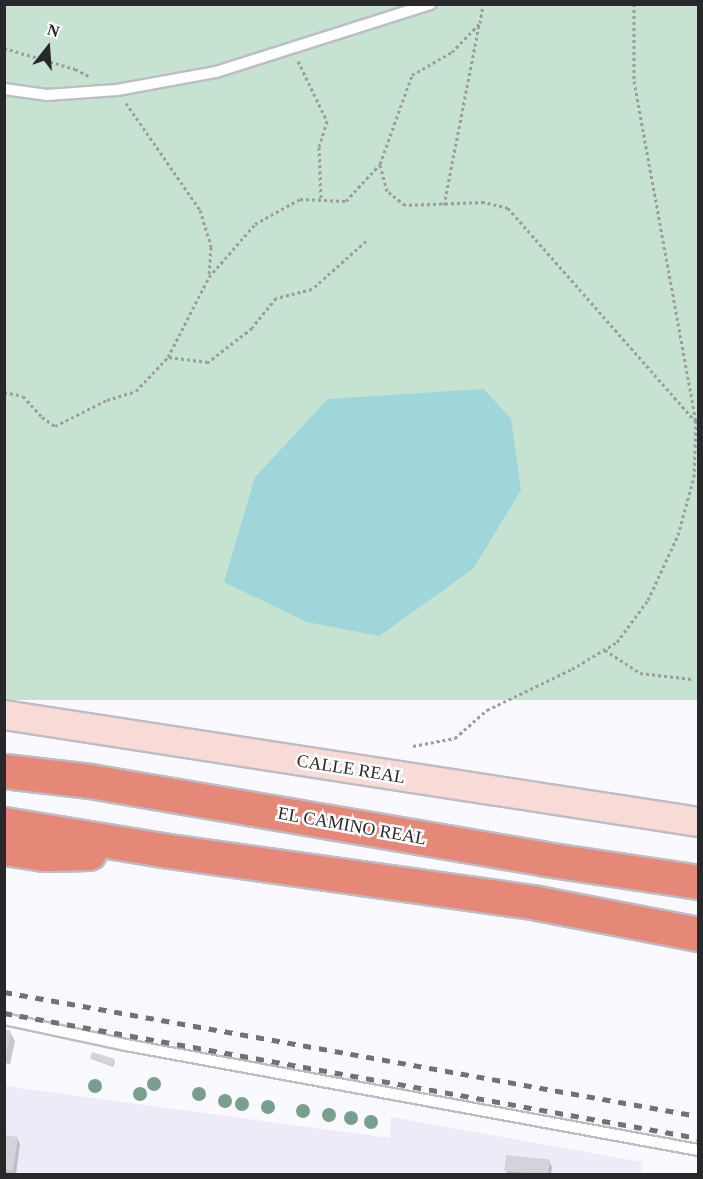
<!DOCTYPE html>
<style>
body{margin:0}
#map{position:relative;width:703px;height:1179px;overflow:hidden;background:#faf9ff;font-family:"Times New Roman",serif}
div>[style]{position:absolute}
.built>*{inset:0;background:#eeebf8}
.green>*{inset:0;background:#c6e2d0;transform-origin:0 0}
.water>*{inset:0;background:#9ed6dc}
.shadow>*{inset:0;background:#0003}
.building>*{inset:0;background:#d6d2db;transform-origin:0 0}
.path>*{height:3px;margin-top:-1.5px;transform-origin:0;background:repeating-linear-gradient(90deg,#9d9ca1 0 3px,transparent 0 6px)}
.roads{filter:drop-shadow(2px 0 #bebcc5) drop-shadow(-2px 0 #bebcc5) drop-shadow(0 2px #bebcc5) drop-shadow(0 -2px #bebcc5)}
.lane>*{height:10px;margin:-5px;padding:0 5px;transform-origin:5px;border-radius:5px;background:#fff}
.secondary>*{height:28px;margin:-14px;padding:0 14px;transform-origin:14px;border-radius:14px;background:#f8dbd6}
.highway>*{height:33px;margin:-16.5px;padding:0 16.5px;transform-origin:16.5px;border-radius:16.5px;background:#e68877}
.rail>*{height:4.5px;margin-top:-2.25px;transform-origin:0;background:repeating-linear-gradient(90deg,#727175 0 8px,transparent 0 16px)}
.trees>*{width:14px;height:14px;margin:-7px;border-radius:50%;background:#799f8f}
span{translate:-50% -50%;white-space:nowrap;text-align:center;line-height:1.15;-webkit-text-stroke:5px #fff;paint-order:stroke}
.street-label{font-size:18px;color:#28272a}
.frame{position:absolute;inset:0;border:6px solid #28272a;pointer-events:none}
.north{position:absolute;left:18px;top:18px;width:60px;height:60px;-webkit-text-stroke:4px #fff;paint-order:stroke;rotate:17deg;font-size:16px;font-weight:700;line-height:24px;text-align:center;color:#28272a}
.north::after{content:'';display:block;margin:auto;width:21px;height:27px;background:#28272a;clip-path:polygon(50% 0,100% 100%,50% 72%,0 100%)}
</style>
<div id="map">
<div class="built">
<i style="clip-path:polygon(5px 1086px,390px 1138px,391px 1117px,642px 1162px,641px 1174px,5px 1174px)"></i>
</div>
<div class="green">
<i style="left:4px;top:5px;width:694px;height:695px"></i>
</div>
<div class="water">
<i style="clip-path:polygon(484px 389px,511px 419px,521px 490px,473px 569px,379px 636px,307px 622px,224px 582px,255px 477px,328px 399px)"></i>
</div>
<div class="shadow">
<i style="clip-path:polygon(4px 1031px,10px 1032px,15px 1041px,10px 1064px,4px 1063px)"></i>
<i style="clip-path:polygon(91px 1059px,114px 1060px,115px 1063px,113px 1067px)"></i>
<i style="clip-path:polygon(4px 1137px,17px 1138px,20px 1144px,16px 1174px,4px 1174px)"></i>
<i style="clip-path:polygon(549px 1161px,552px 1167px,551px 1174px,508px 1174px,506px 1170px)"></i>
</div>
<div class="building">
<i style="clip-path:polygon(4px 1029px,11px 1031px,6px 1057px,4px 1057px)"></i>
<i style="left:92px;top:1052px;width:24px;height:7px;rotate:17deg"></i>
<i style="clip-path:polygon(4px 1135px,18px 1137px,13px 1171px,4px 1170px)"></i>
<i style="left:506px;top:1155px;width:44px;height:16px;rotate:6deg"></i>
</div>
<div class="path">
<i style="left:634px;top:4px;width:77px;rotate:90deg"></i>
<i style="left:634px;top:81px;width:347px;rotate:79.7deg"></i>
<i style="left:696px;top:422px;width:2px;rotate:27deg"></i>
<i style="left:4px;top:48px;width:74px;rotate:16.5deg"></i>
<i style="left:75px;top:69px;width:18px;rotate:27deg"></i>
<i style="left:298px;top:61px;width:67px;rotate:64.2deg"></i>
<i style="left:327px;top:121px;width:27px;rotate:107deg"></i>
<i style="left:319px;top:147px;width:52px;rotate:87.8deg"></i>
<i style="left:126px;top:103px;width:130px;rotate:55.3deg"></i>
<i style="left:200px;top:210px;width:39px;rotate:73deg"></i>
<i style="left:211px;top:247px;width:28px;rotate:94deg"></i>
<i style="left:444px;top:205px;width:183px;rotate:-79deg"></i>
<i style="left:366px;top:241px;width:72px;rotate:138.4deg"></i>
<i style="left:312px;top:289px;width:37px;rotate:166deg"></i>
<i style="left:276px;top:298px;width:38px;rotate:129deg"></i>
<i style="left:252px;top:328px;width:56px;rotate:142.3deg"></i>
<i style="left:208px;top:362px;width:40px;rotate:-172.9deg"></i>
<i style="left:168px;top:357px;width:90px;rotate:-62.9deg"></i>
<i style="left:209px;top:277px;width:70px;rotate:-49deg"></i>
<i style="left:255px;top:224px;width:51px;rotate:-29.1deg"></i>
<i style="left:300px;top:199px;width:46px;rotate:2.5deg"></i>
<i style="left:346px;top:201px;width:50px;rotate:-47.4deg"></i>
<i style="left:4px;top:392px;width:19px;rotate:12deg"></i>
<i style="left:23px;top:396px;width:28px;rotate:48deg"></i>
<i style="left:42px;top:417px;width:16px;rotate:35deg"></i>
<i style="left:55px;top:426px;width:58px;rotate:-26.6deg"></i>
<i style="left:107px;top:400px;width:30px;rotate:-17deg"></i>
<i style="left:136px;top:391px;width:47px;rotate:-46.7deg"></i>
<i style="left:605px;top:650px;width:42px;rotate:33.3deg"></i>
<i style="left:640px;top:673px;width:52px;rotate:6.6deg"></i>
<i style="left:413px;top:746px;width:43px;rotate:-10.8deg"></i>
<i style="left:455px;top:738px;width:43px;rotate:-41.2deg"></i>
<i style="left:487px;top:710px;width:94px;rotate:-25.8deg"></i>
<i style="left:572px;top:669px;width:52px;rotate:-31deg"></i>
<i style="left:617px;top:642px;width:52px;rotate:-53.6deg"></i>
<i style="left:648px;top:600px;width:72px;rotate:-65.2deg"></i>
<i style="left:678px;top:535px;width:60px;rotate:-74.6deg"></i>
<i style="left:694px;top:477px;width:55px;rotate:-87.9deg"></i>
<i style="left:696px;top:422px;width:285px;rotate:-131.3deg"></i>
<i style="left:508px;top:208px;width:25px;rotate:-166deg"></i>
<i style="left:484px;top:202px;width:79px;rotate:177.8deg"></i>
<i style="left:405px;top:205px;width:23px;rotate:-142deg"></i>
<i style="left:387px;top:191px;width:28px;rotate:-105deg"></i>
<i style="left:380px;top:164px;width:95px;rotate:-70.2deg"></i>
<i style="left:412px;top:75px;width:46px;rotate:-29.9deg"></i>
<i style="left:452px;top:52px;width:40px;rotate:-46deg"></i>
<i style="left:480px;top:23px;width:19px;rotate:-81deg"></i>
</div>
<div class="roads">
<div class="lane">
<i style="left:4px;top:89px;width:43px;rotate:7.9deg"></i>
<i style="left:47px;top:95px;width:70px;rotate:-4.1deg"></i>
<i style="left:117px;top:90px;width:101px;rotate:-10.3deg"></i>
<i style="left:216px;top:72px;width:225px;rotate:-17.6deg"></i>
<i style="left:4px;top:1019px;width:125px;rotate:12deg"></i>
<i style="left:126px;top:1045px;width:582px;rotate:10.4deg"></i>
</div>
<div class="secondary">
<i style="left:4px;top:715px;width:702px;rotate:8.76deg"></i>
</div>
<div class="highway">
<i style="left:4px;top:771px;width:87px;rotate:6.6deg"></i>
<i style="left:90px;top:781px;width:462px;rotate:9.7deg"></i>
<i style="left:545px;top:859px;width:155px;rotate:8.5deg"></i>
<i style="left:4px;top:824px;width:167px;rotate:9.3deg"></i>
<i style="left:169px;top:851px;width:372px;rotate:8deg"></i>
<i style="left:537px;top:903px;width:164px;rotate:10.9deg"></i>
<i style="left:4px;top:848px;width:40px;rotate:8.5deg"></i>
<i style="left:44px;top:854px;width:45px;rotate:-1.3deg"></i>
</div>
</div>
<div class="rail">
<i style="left:4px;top:992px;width:705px;rotate:10.13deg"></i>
<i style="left:4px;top:1013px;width:705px;rotate:10.21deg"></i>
</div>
<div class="trees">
<i style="left:154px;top:1084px"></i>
<i style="left:95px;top:1086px"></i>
<i style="left:140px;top:1094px"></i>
<i style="left:199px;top:1094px"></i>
<i style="left:225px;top:1101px"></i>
<i style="left:242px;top:1104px"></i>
<i style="left:268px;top:1107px"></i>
<i style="left:303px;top:1111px"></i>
<i style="left:329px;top:1115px"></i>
<i style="left:351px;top:1118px"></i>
<i style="left:371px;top:1122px"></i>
</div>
<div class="street-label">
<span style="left:351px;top:769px;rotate:9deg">CALLE REAL</span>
<span style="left:352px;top:826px;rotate:10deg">EL CAMINO REAL</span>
</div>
<div class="frame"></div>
<div class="north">N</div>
</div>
